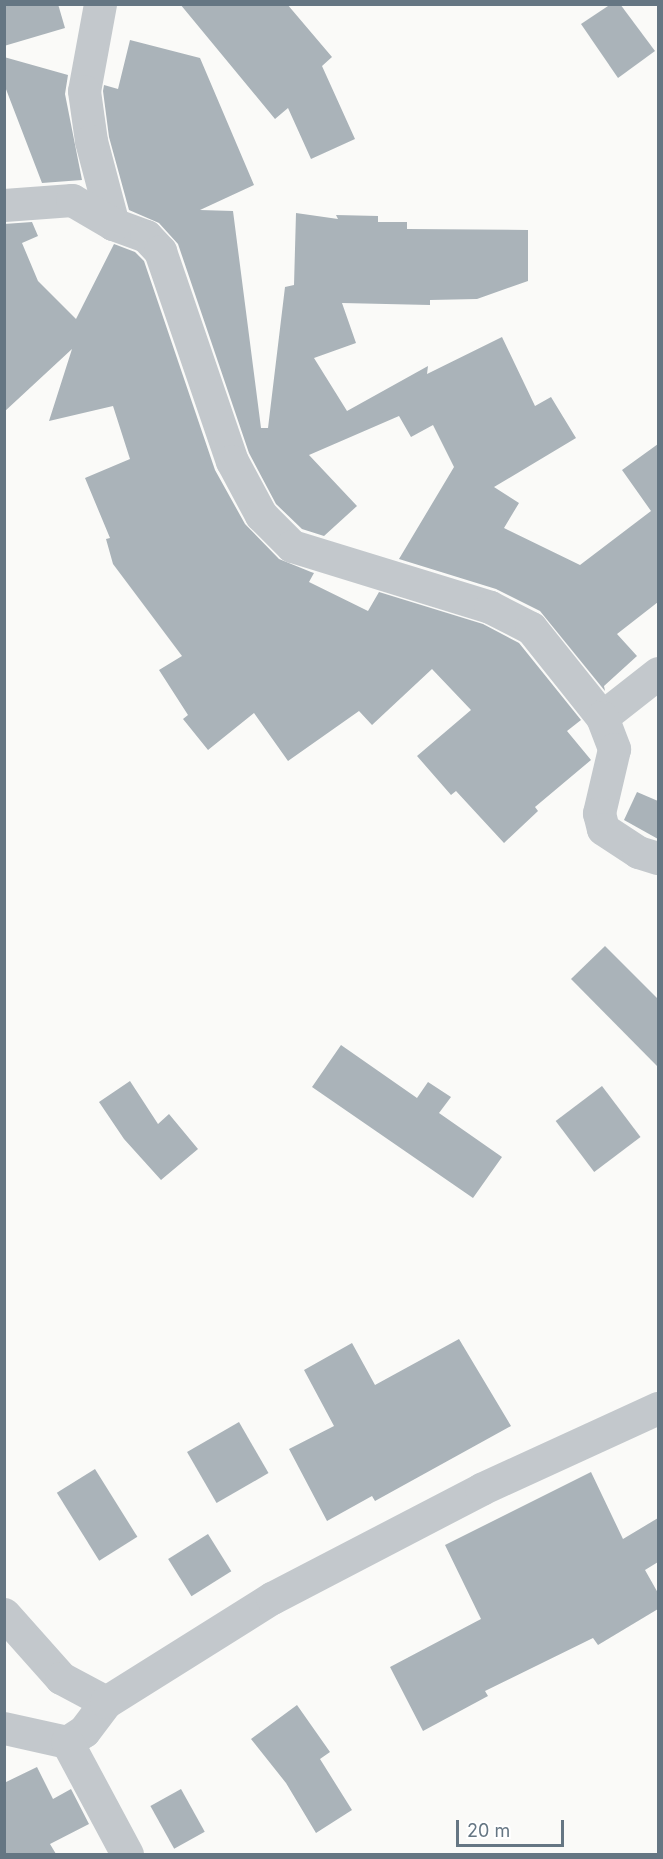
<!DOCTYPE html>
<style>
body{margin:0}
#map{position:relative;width:663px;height:1859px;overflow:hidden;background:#fafaf8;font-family:Inter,sans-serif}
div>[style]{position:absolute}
.building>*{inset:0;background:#aab3b9;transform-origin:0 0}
.minor>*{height:33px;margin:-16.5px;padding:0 16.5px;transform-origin:16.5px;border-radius:16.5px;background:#c3c8cc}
span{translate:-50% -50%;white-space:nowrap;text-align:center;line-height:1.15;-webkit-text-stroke:6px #fff;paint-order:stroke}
.frame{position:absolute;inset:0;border:6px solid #657683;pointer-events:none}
.scale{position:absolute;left:456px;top:1820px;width:108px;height:27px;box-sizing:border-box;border:3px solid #657683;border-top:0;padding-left:8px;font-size:18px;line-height:21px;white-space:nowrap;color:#657683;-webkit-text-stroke:4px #fff;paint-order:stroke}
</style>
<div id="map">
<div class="building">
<i style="clip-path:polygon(4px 4px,58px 4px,65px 28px,4px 46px)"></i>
<i style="clip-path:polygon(180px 4px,287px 4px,332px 57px,322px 66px,355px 139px,311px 159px,288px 108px,275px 119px)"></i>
<i style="clip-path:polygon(611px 4px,620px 4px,655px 51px,618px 78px,581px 24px)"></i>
<i style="clip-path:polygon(130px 40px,200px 58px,254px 185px,200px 210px,233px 211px,261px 428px,268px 428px,285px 287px,294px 285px,296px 213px,338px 219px,336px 215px,378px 216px,378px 222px,407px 222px,407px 229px,528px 230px,528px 281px,477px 299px,430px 300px,430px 305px,342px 303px,356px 343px,314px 358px,347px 411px,428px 366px,427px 374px,502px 337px,535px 406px,551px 397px,576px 438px,494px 487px,519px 503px,504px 528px,580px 565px,651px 511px,622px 470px,658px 444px,658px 602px,617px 634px,637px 656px,604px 686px,605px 691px,540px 611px,496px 589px,399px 559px,454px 467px,433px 425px,411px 437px,399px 416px,309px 455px,357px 506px,324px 536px,302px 529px,276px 504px,249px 453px,178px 244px,159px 223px,129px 210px,109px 137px,103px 91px,104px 85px,118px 89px)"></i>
<i style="clip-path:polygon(4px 57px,68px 75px,65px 94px,82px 180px,42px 183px,4px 84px)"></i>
<i style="clip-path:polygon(32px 222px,38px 236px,22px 243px,38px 281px,76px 319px,114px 244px,135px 252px,144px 261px,215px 470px,245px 524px,279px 559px,311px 572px,314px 573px,309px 582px,368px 611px,379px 592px,483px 624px,519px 643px,581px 720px,567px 731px,591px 760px,535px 807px,538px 811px,504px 843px,456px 791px,451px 795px,417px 756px,471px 710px,432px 669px,372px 725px,359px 711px,288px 761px,254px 713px,208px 750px,183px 719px,188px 715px,159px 670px,182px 656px,113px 564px,106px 539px,110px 538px,85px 478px,130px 459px,113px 406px,49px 421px,72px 349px,4px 412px,4px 224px)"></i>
<i style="clip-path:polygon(637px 792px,658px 801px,658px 839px,624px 820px)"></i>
<i style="clip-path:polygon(605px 946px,658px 999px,658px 1067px,571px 979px)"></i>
<i style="clip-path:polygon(341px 1045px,417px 1098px,428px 1082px,451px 1097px,439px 1113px,502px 1157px,473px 1198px,312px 1087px)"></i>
<i style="clip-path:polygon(130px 1081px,158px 1124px,169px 1114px,198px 1149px,161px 1180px,124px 1139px,99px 1102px)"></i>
<i style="left:602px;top:1086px;width:64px;height:58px;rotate:53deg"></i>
<i style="clip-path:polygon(459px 1339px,511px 1426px,375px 1501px,372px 1496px,327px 1521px,289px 1449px,334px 1426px,304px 1370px,352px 1343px,375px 1385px)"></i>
<i style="left:239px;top:1422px;width:59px;height:60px;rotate:60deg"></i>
<i style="left:95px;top:1469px;width:80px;height:45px;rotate:58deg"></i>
<i style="clip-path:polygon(591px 1472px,623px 1539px,658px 1518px,658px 1562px,645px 1570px,658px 1593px,658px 1609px,598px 1645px,593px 1638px,485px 1691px,488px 1696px,423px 1731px,390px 1667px,481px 1619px,445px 1545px)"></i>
<i style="left:208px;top:1534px;width:44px;height:47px;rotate:58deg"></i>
<i style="clip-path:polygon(297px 1705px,330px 1752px,320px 1759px,352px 1810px,316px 1833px,286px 1783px,251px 1739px)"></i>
<i style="clip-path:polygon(37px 1767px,53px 1799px,71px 1789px,89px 1824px,50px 1844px,56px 1854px,4px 1854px,4px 1783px)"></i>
<i style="left:181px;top:1789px;width:49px;height:35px;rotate:61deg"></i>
</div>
<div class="minor">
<i style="left:100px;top:4px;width:88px;rotate:100.4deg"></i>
<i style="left:84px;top:91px;width:50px;rotate:82deg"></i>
<i style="left:91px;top:141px;width:86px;rotate:75.2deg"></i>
<i style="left:113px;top:224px;width:35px;rotate:20deg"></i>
<i style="left:146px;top:236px;width:21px;rotate:47deg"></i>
<i style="left:160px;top:251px;width:222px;rotate:71.1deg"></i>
<i style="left:232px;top:461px;width:61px;rotate:61.8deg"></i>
<i style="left:261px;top:515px;width:44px;rotate:45deg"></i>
<i style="left:292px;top:546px;width:207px;rotate:17.1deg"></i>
<i style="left:490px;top:607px;width:46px;rotate:27.1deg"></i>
<i style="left:531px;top:628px;width:114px;rotate:51.4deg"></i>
<i style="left:602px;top:717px;width:71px;rotate:-38.2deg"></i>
<i style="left:4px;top:205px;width:68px;rotate:-4.2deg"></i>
<i style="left:72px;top:200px;width:48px;rotate:30.3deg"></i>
<i style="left:602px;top:717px;width:34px;rotate:69deg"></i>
<i style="left:614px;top:749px;width:66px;rotate:103.2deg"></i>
<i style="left:599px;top:813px;width:16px;rotate:76deg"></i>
<i style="left:603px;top:829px;width:42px;rotate:33.3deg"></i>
<i style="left:638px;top:852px;width:21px;rotate:17deg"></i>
<i style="left:4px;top:1614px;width:86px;rotate:48.3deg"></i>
<i style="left:61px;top:1678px;width:51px;rotate:28.1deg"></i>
<i style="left:4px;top:1728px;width:65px;rotate:12.5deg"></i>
<i style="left:67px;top:1742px;width:20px;rotate:-33deg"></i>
<i style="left:84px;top:1731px;width:36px;rotate:-53deg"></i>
<i style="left:106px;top:1702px;width:196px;rotate:-32.1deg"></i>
<i style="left:272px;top:1598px;width:236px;rotate:-27.5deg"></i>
<i style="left:481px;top:1489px;width:195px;rotate:-24.6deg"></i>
<i style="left:67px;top:1742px;width:127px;rotate:61.8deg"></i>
</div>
<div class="frame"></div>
<div class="scale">20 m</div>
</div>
